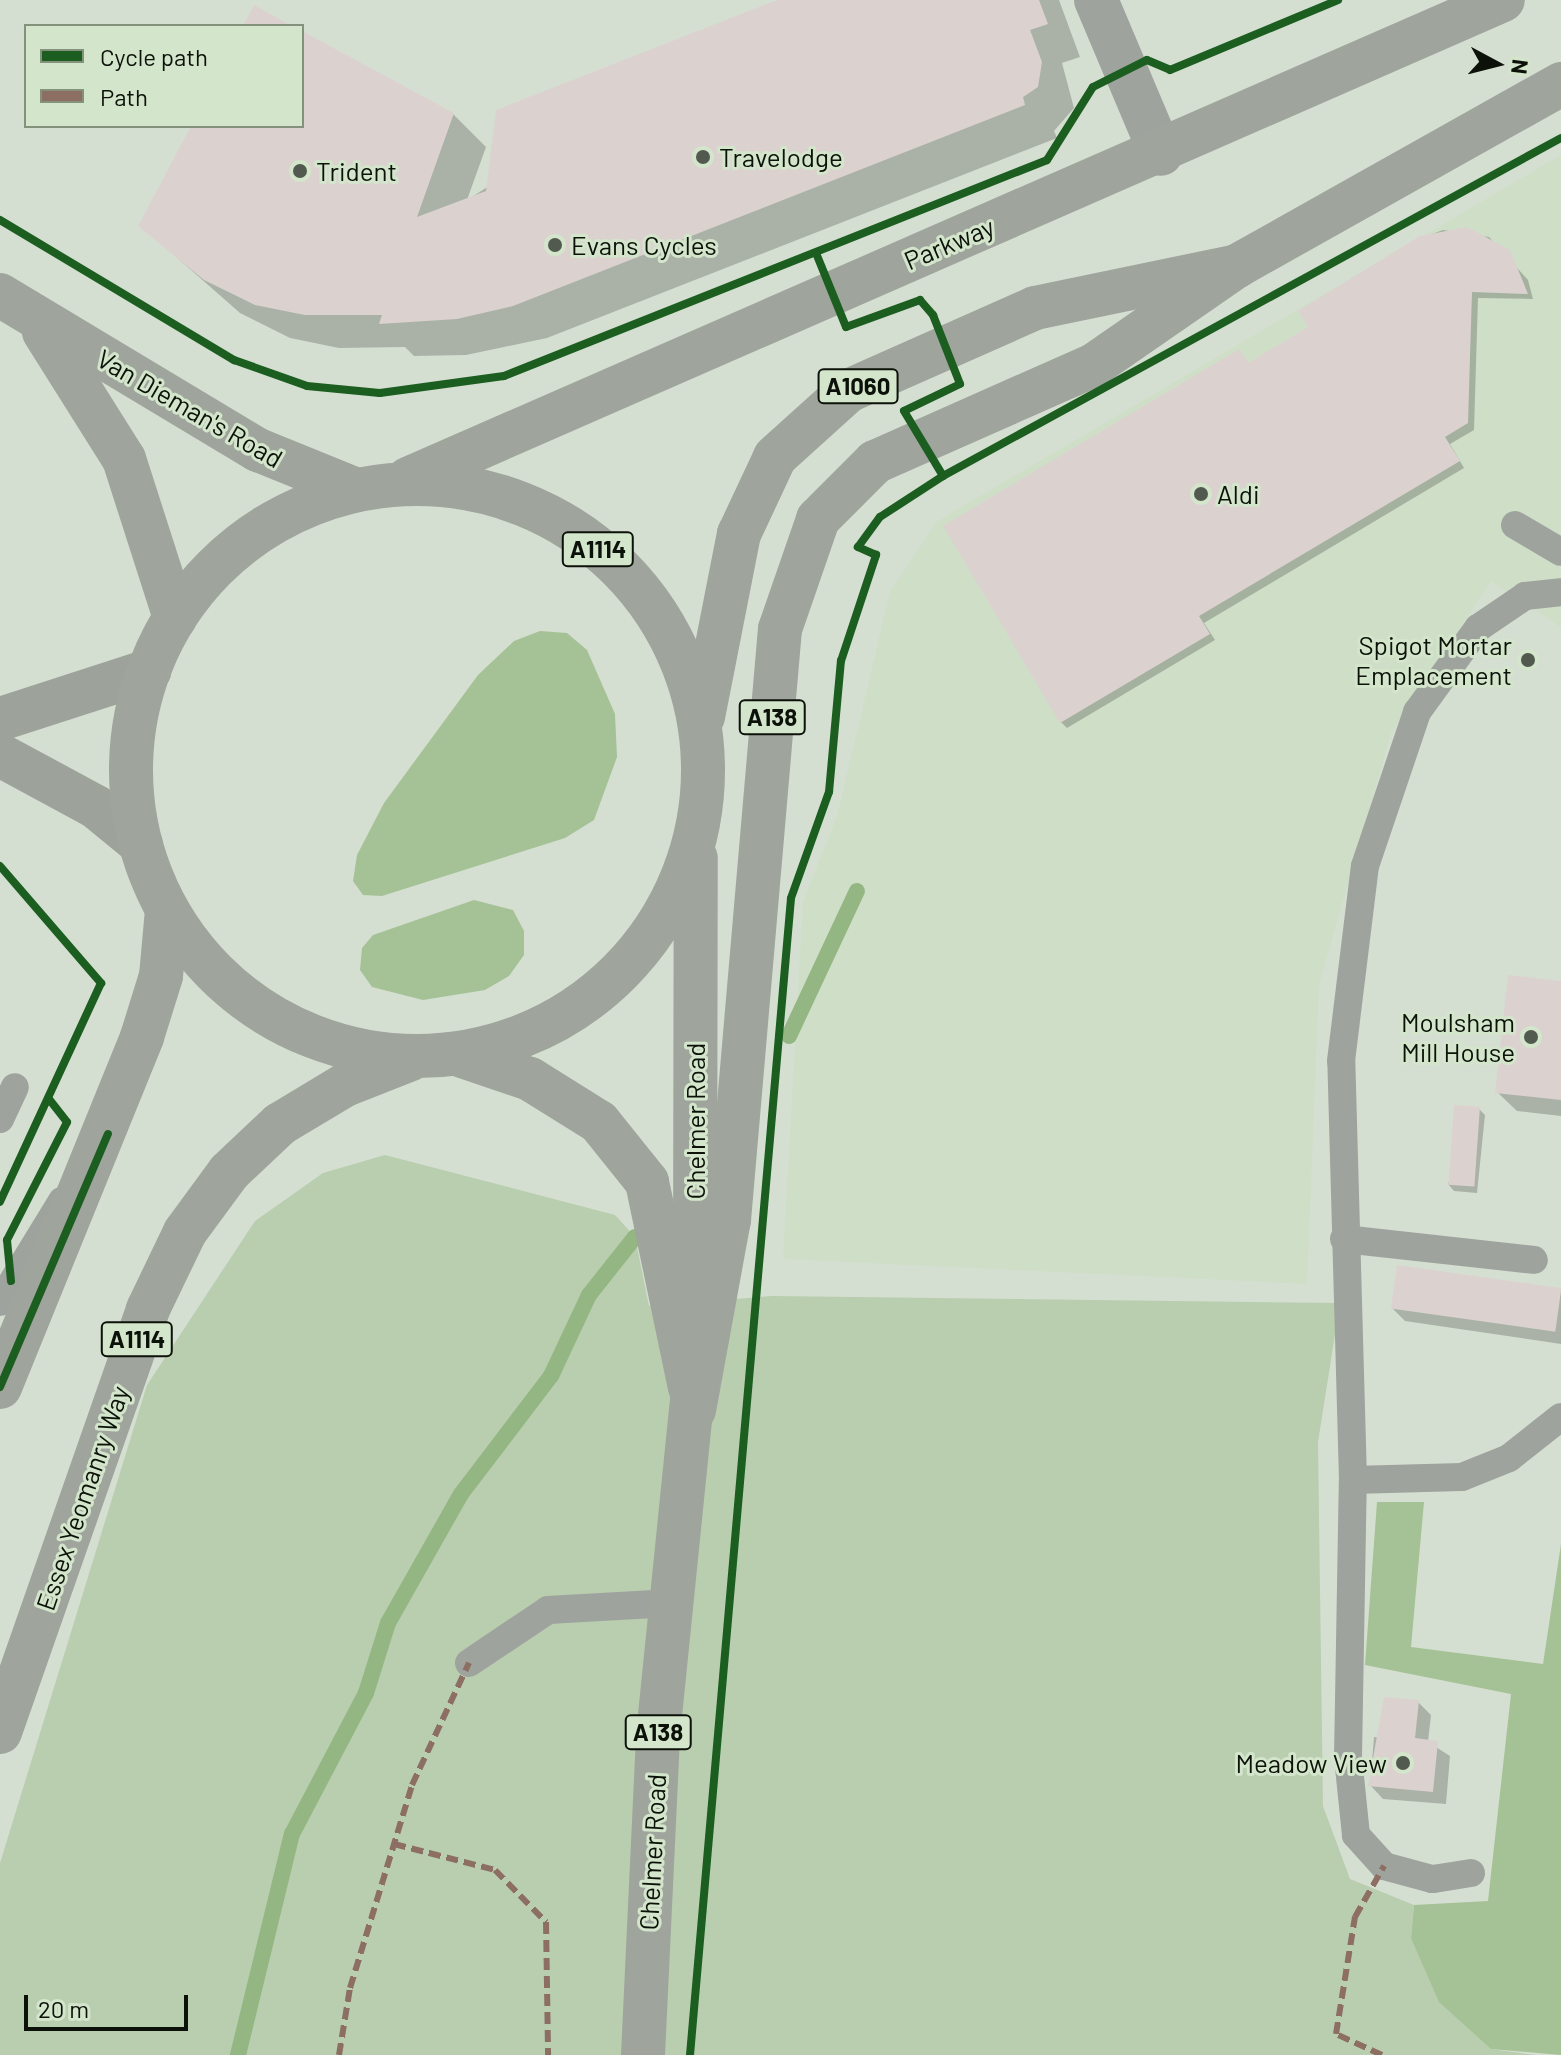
<!DOCTYPE html>
<style>
body{margin:0}
#map{position:relative;width:1561px;height:2055px;overflow:hidden;background:#d5dfd1;font-family:Barlow,sans-serif}
div>[style]{position:absolute}
.built>*{inset:0;background:#cedec7}
.green>*{inset:0;background:#b8ceaf}
.forest>*{inset:0;background:#a5c296}
.shadow>*{inset:0;background:#0003}
.stream>*{height:16px;margin:-8px;padding:0 8px;transform-origin:8px;border-radius:8px;background:#94b683}
.building>*{inset:0;background:#dbd2d0;transform-origin:0 0}
.service>*{height:28px;margin:-14px;padding:0 14px;transform-origin:14px;border-radius:14px;background:#9fa39d}
.minor>*{height:44px;margin:-22px;padding:0 22px;transform-origin:22px;border-radius:22px;background:#9fa39d}
.secondary>*{height:44px;margin:-22px;padding:0 22px;transform-origin:22px;border-radius:22px;background:#9da29b}
.primary>*{height:44px;margin:-22px;padding:0 22px;transform-origin:22px;border-radius:22px;background:#9fa49d}
.primary>.ring{margin:-22px;padding:0;box-sizing:content-box;background:none;border:44px solid #9fa49d;border-radius:50%}
.quiet>*{height:6px;margin-top:-3px;transform-origin:0;background:repeating-linear-gradient(90deg,#8d6e63 0 12px,transparent 0 18px)}
.cycleway>*{height:8px;margin:-4px;padding:0 4px;transform-origin:4px;border-radius:4px;background:#1b5e20}
.dots>*{width:22px;height:22px;translate:-50% -50%;box-sizing:border-box;border:4px solid #d3e5cb;border-radius:50%}
span{translate:-50% -50%;white-space:nowrap;text-align:center;line-height:1.15;-webkit-text-stroke:6px #d3e5cb;paint-order:stroke}
.shield-label span{padding:2px 6px;background:#d3e5cb;border:2px solid;border-radius:6px;-webkit-text-stroke-width:0}
.shield-label{font-size:24px;color:#0c1209;font-weight:700}
.poi-label{font-size:26px;color:#0c1209}
.left{translate:0 -50%;text-align:left}
.right{translate:-100% -50%;text-align:right}
.street-label{font-size:26px;color:#0c1209}
.legend{position:absolute;left:24px;top:24px;width:280px;height:104px;box-sizing:border-box;background:#d3e5cb;border:2px solid #83917d;margin:0;padding:10px 14px;list-style:none;font-size:24px;color:#0c1209}
.legend li{display:flex;align-items:center;gap:16px;height:40px}
.legend b{width:40px;border:2px solid #83917d}
.north{position:absolute;left:1457px;top:24px;width:80px;height:80px;-webkit-text-stroke:6px #d3e5cb;paint-order:stroke;rotate:97deg;font-size:22px;font-weight:700;line-height:32px;text-align:center;color:#0c1209}
.north::after{content:'';display:block;margin:auto;width:28px;height:36px;background:#0c1209;clip-path:polygon(50% 0,100% 100%,50% 72%,0 100%)}
.scale{position:absolute;left:24px;top:1995px;width:164px;height:36px;box-sizing:border-box;border:4px solid #0c1209;border-top:0;padding-left:10px;font-size:24px;line-height:28px;white-space:nowrap;color:#0c1209;-webkit-text-stroke:6px #d3e5cb;paint-order:stroke}
</style>
<div id="map">
<div class="built">
<i style="clip-path:polygon(1561px 155px,1561px 627px,1491px 581px,1391px 733px,1319px 985px,1307px 1284px,783px 1259px,803px 902px,837px 816px,890px 592px,936px 522px)"></i>
</div>
<div class="green">
<i style="clip-path:polygon(385px 1155px,615px 1215px,635px 1237px,649px 1306px,772px 1296px,1340px 1303px,1318px 1442px,1323px 1806px,1350px 1879px,1414px 1905px,1411px 1938px,1491px 2049px,1536px 2055px,0 2055px,0 1863px,147px 1385px,255px 1221px,323px 1173px)"></i>
</div>
<div class="forest">
<i style="clip-path:polygon(540px 631px,567px 633px,587px 650px,615px 714px,617px 757px,594px 820px,565px 838px,382px 896px,363px 895px,353px 881px,357px 855px,384px 803px,478px 675px,514px 641px)"></i>
<i style="clip-path:polygon(474px 900px,513px 910px,524px 931px,524px 955px,509px 976px,485px 990px,423px 1000px,372px 987px,360px 970px,362px 948px,373px 935px)"></i>
<i style="clip-path:polygon(1377px 1502px,1424px 1502px,1411px 1647px,1543px 1664px,1561px 1544px,1561px 2055px,1491px 2049px,1439px 2002px,1411px 1938px,1414px 1905px,1488px 1901px,1511px 1694px,1365px 1665px)"></i>
</div>
<div class="shadow">
<i style="clip-path:polygon(783px 0,1059px 0,1080px 57px,1062px 63px,1074px 108px,1054px 131px,1057px 138px,547px 338px,466px 355px,414px 356px,405px 347px,339px 348px,290px 338px,240px 313px,141px 226px,193px 126px,302px 126px,302px 33px,453px 114px,486px 147px,467px 200px)"></i>
<i style="clip-path:polygon(1443px 230px,1489px 237px,1528px 280px,1533px 299px,1478px 298px,1474px 430px,1450px 444px,1464px 468px,1204px 623px,1215px 640px,1067px 728px,1061px 722px,1239px 352px,1249px 364px,1311px 328px,1421px 238px)"></i>
<i style="clip-path:polygon(1561px 983px,1561px 1116px,1517px 1111px,1497px 1092px)"></i>
<i style="clip-path:polygon(1479px 1109px,1485px 1115px,1477px 1193px,1454px 1191px,1448px 1184px)"></i>
<i style="clip-path:polygon(1399px 1267px,1561px 1291px,1561px 1344px,1405px 1321px,1392px 1308px)"></i>
<i style="clip-path:polygon(1418px 1702px,1431px 1715px,1428px 1742px,1450px 1756px,1446px 1804px,1383px 1799px,1370px 1785px,1374px 1737px,1383px 1738px)"></i>
</div>
<div class="stream">
<i style="left:789px;top:1036px;width:160px;rotate:-64.9deg"></i>
<i style="left:238px;top:2055px;width:228px;rotate:-76.3deg"></i>
<i style="left:292px;top:1834px;width:159px;rotate:-62.3deg"></i>
<i style="left:366px;top:1693px;width:73px;rotate:-72.6deg"></i>
<i style="left:388px;top:1623px;width:148px;rotate:-60.5deg"></i>
<i style="left:461px;top:1494px;width:148px;rotate:-52.7deg"></i>
<i style="left:551px;top:1376px;width:89px;rotate:-64.9deg"></i>
<i style="left:589px;top:1295px;width:74px;rotate:-51.6deg"></i>
</div>
<div class="building">
<i style="clip-path:polygon(777px 0,1039px 0,1048px 24px,1030px 30px,1042px 62px,1038px 87px,1023px 97px,1025px 105px,513px 306px,457px 319px,379px 324px,382px 315px,305px 315px,255px 305px,204px 280px,138px 226px,191px 126px,302px 126px,302px 31px,454px 113px,417px 217px,486px 191px,496px 110px)"></i>
<i style="clip-path:polygon(254px 5px,292px 26px,243px 26px)"></i>
<i style="clip-path:polygon(1467px 227px,1510px 250px,1528px 294px,1472px 292px,1468px 423px,1445px 437px,1460px 461px,1199px 616px,1210px 634px,1060px 723px,943px 526px,1239px 349px,1248px 363px,1308px 327px,1298px 311px,1420px 236px)"></i>
<i style="clip-path:polygon(1508px 975px,1561px 981px,1561px 1100px,1495px 1093px)"></i>
<i style="left:1454px;top:1105px;width:26px;height:80px;rotate:4deg"></i>
<i style="left:1397px;top:1265px;width:166px;height:44px;rotate:8deg"></i>
<i style="clip-path:polygon(1384px 1697px,1419px 1700px,1415px 1738px,1438px 1741px,1433px 1792px,1368px 1786px)"></i>
</div>
<div class="service">
<i style="left:1515px;top:525px;width:53px;rotate:30.4deg"></i>
<i style="left:0;top:1119px;width:35px;rotate:-65deg"></i>
<i style="left:1344px;top:1239px;width:191px;rotate:6.3deg"></i>
<i style="left:0;top:1302px;width:119px;rotate:-58.5deg"></i>
<i style="left:1353px;top:1480px;width:109px;rotate:-1.6deg"></i>
<i style="left:1462px;top:1477px;width:51px;rotate:-22deg"></i>
<i style="left:1509px;top:1458px;width:66px;rotate:-38.3deg"></i>
<i style="left:469px;top:1663px;width:95px;rotate:-33.9deg"></i>
<i style="left:548px;top:1610px;width:124px;rotate:-3.2deg"></i>
<i style="left:1471px;top:1873px;width:39px;rotate:171deg"></i>
<i style="left:1432px;top:1879px;width:50px;rotate:-164.8deg"></i>
<i style="left:1384px;top:1866px;width:42px;rotate:-132.1deg"></i>
<i style="left:1356px;top:1835px;width:78px;rotate:-95.9deg"></i>
<i style="left:1348px;top:1757px;width:277px;rotate:-89deg"></i>
<i style="left:1353px;top:1480px;width:419px;rotate:-91.6deg"></i>
<i style="left:1341px;top:1061px;width:196px;rotate:-83deg"></i>
<i style="left:1365px;top:866px;width:163px;rotate:-71.3deg"></i>
<i style="left:1417px;top:712px;width:104px;rotate:-54deg"></i>
<i style="left:1478px;top:628px;width:57px;rotate:-34.2deg"></i>
<i style="left:1525px;top:596px;width:36px;rotate:-6deg"></i>
</div>
<div class="minor">
<i style="left:1096px;top:0;width:167px;rotate:67.1deg"></i>
</div>
<div class="secondary">
<i style="left:0;top:719px;width:157px;rotate:-17.9deg"></i>
<i style="left:0;top:755px;width:109px;rotate:28.4deg"></i>
<i style="left:96px;top:807px;width:58px;rotate:39.4deg"></i>
</div>
<div class="primary">
<i style="left:0;top:295px;width:301px;rotate:31deg"></i>
<i style="left:258px;top:450px;width:107px;rotate:22deg"></i>
<i style="left:44px;top:332px;width:150px;rotate:57.8deg"></i>
<i style="left:124px;top:459px;width:167px;rotate:72.2deg"></i>
<i style="left:408px;top:479px;width:1195px;rotate:-23.63deg"></i>
<i class="ring" style="left:131px;top:484px;width:528px;height:528px"></i>
<i style="left:703px;top:717px;width:187px;rotate:-78.9deg"></i>
<i style="left:739px;top:534px;width:85px;rotate:-64.9deg"></i>
<i style="left:775px;top:457px;width:98px;rotate:-42.1deg"></i>
<i style="left:848px;top:391px;width:205px;rotate:-23.9deg"></i>
<i style="left:1035px;top:308px;width:206px;rotate:-11.7deg"></i>
<i style="left:1237px;top:266px;width:372px;rotate:-29.3deg"></i>
<i style="left:456px;top:1054px;width:78px;rotate:18.7deg"></i>
<i style="left:530px;top:1079px;width:81px;rotate:31.9deg"></i>
<i style="left:599px;top:1122px;width:77px;rotate:51.3deg"></i>
<i style="left:647px;top:1182px;width:210px;rotate:78.2deg"></i>
<i style="left:695px;top:1293px;width:435px;rotate:-89.9deg"></i>
<i style="left:0;top:1387px;width:378px;rotate:-67.9deg"></i>
<i style="left:142px;top:1037px;width:64px;rotate:-72.7deg"></i>
<i style="left:161px;top:976px;width:66px;rotate:-84.8deg"></i>
<i style="left:694px;top:1410px;width:193px;rotate:-79.6deg"></i>
<i style="left:729px;top:1220px;width:593px;rotate:-85.07deg"></i>
<i style="left:780px;top:629px;width:116px;rotate:-70.9deg"></i>
<i style="left:818px;top:519px;width:81px;rotate:-45deg"></i>
<i style="left:875px;top:462px;width:240px;rotate:-23.9deg"></i>
<i style="left:1094px;top:365px;width:174px;rotate:-34.7deg"></i>
<i style="left:0;top:1732px;width:448px;rotate:-70.7deg"></i>
<i style="left:148px;top:1309px;width:85px;rotate:-64.3deg"></i>
<i style="left:185px;top:1232px;width:74px;rotate:-53.7deg"></i>
<i style="left:229px;top:1172px;width:70px;rotate:-43.3deg"></i>
<i style="left:280px;top:1124px;width:76px;rotate:-31deg"></i>
<i style="left:345px;top:1085px;width:71px;rotate:-21.5deg"></i>
<i style="left:643px;top:2055px;width:320px;rotate:-87.3deg"></i>
<i style="left:658px;top:1735px;width:355px;rotate:-84.2deg"></i>
</div>
<div class="quiet">
<i style="left:394px;top:1844px;width:104px;rotate:14.4deg"></i>
<i style="left:495px;top:1870px;width:73px;rotate:45.6deg"></i>
<i style="left:546px;top:1922px;width:133px;rotate:89.1deg"></i>
<i style="left:339px;top:2055px;width:68px;rotate:-80.7deg"></i>
<i style="left:350px;top:1988px;width:212px;rotate:-73deg"></i>
<i style="left:412px;top:1785px;width:135px;rotate:-65deg"></i>
<i style="left:1382px;top:2055px;width:51px;rotate:-155.5deg"></i>
<i style="left:1336px;top:2034px;width:119px;rotate:-80.8deg"></i>
<i style="left:1355px;top:1917px;width:59px;rotate:-60.4deg"></i>
</div>
<div class="cycleway">
<i style="left:0;top:220px;width:273px;rotate:30.9deg"></i>
<i style="left:234px;top:360px;width:77px;rotate:19.6deg"></i>
<i style="left:307px;top:386px;width:73px;rotate:5.5deg"></i>
<i style="left:380px;top:393px;width:125px;rotate:-7.8deg"></i>
<i style="left:504px;top:376px;width:584px;rotate:-21.69deg"></i>
<i style="left:1047px;top:160px;width:86px;rotate:-57.8deg"></i>
<i style="left:1093px;top:87px;width:60px;rotate:-26.6deg"></i>
<i style="left:1147px;top:60px;width:25px;rotate:23deg"></i>
<i style="left:1170px;top:70px;width:182px;rotate:-22.6deg"></i>
<i style="left:816px;top:253px;width:80px;rotate:67.9deg"></i>
<i style="left:846px;top:327px;width:79px;rotate:-20deg"></i>
<i style="left:920px;top:300px;width:20px;rotate:49deg"></i>
<i style="left:933px;top:315px;width:74px;rotate:68.6deg"></i>
<i style="left:960px;top:384px;width:62px;rotate:154.3deg"></i>
<i style="left:904px;top:411px;width:76px;rotate:59deg"></i>
<i style="left:0;top:866px;width:155px;rotate:49.2deg"></i>
<i style="left:101px;top:983px;width:241px;rotate:114.8deg"></i>
<i style="left:11px;top:1281px;width:41px;rotate:-95.6deg"></i>
<i style="left:7px;top:1240px;width:132px;rotate:-63deg"></i>
<i style="left:67px;top:1122px;width:28px;rotate:-128deg"></i>
<i style="left:0;top:1387px;width:275px;rotate:-66.9deg"></i>
<i style="left:690px;top:2055px;width:1161px;rotate:-85.01deg"></i>
<i style="left:791px;top:898px;width:113px;rotate:-70.3deg"></i>
<i style="left:829px;top:792px;width:132px;rotate:-84.8deg"></i>
<i style="left:841px;top:661px;width:112px;rotate:-71.7deg"></i>
<i style="left:876px;top:555px;width:20px;rotate:-156deg"></i>
<i style="left:858px;top:547px;width:37px;rotate:-54deg"></i>
<i style="left:880px;top:517px;width:75px;rotate:-33.1deg"></i>
<i style="left:943px;top:476px;width:704px;rotate:-28.68deg"></i>
</div>
<div class="dots">
<i style="left:703px;top:157px;background:#525a4f"></i>
<i style="left:300px;top:171px;background:#525a4f"></i>
<i style="left:555px;top:245px;background:#525a4f"></i>
<i style="left:1201px;top:494px;background:#525a4f"></i>
<i style="left:1528px;top:660px;background:#525a4f"></i>
<i style="left:1531px;top:1037px;background:#525a4f"></i>
<i style="left:1403px;top:1763px;background:#525a4f"></i>
</div>
<div class="shield-label">
<span style="left:858px;top:386px">A1060</span>
<span style="left:598px;top:549px">A1114</span>
<span style="left:772px;top:717px">A138</span>
<span style="left:137px;top:1339px">A1114</span>
<span style="left:658px;top:1732px">A138</span>
</div>
<div class="poi-label">
<span class="left" style="left:719px;top:157px">Travelodge</span>
<span class="left" style="left:316px;top:171px">Trident</span>
<span class="left" style="left:571px;top:245px">Evans Cycles</span>
<span class="left" style="left:1217px;top:494px">Aldi</span>
<span class="right" style="left:1512px;top:660px">Spigot Mortar<br>Emplacement</span>
<span class="right" style="left:1515px;top:1037px">Moulsham<br>Mill House</span>
<span class="right" style="left:1387px;top:1763px">Meadow View</span>
</div>
<div class="street-label">
<span style="left:949px;top:243px;rotate:-23deg">Parkway</span>
<span style="left:190px;top:408px;rotate:30deg">Van Dieman's Road</span>
<span style="left:695px;top:1121px;rotate:-90deg">Chelmer Road</span>
<span style="left:82px;top:1498px;rotate:-71deg">Essex Yeomanry Way</span>
<span style="left:652px;top:1852px;rotate:-87deg">Chelmer Road</span>
</div>
<ul class="legend">
<li><b style="height:10px;background:#1b5e20"></b>Cycle path</li>
<li><b style="height:10px;background:#8d6e63"></b>Path</li>
</ul>
<div class="north">N</div>
<div class="scale">20 m</div>
</div>
